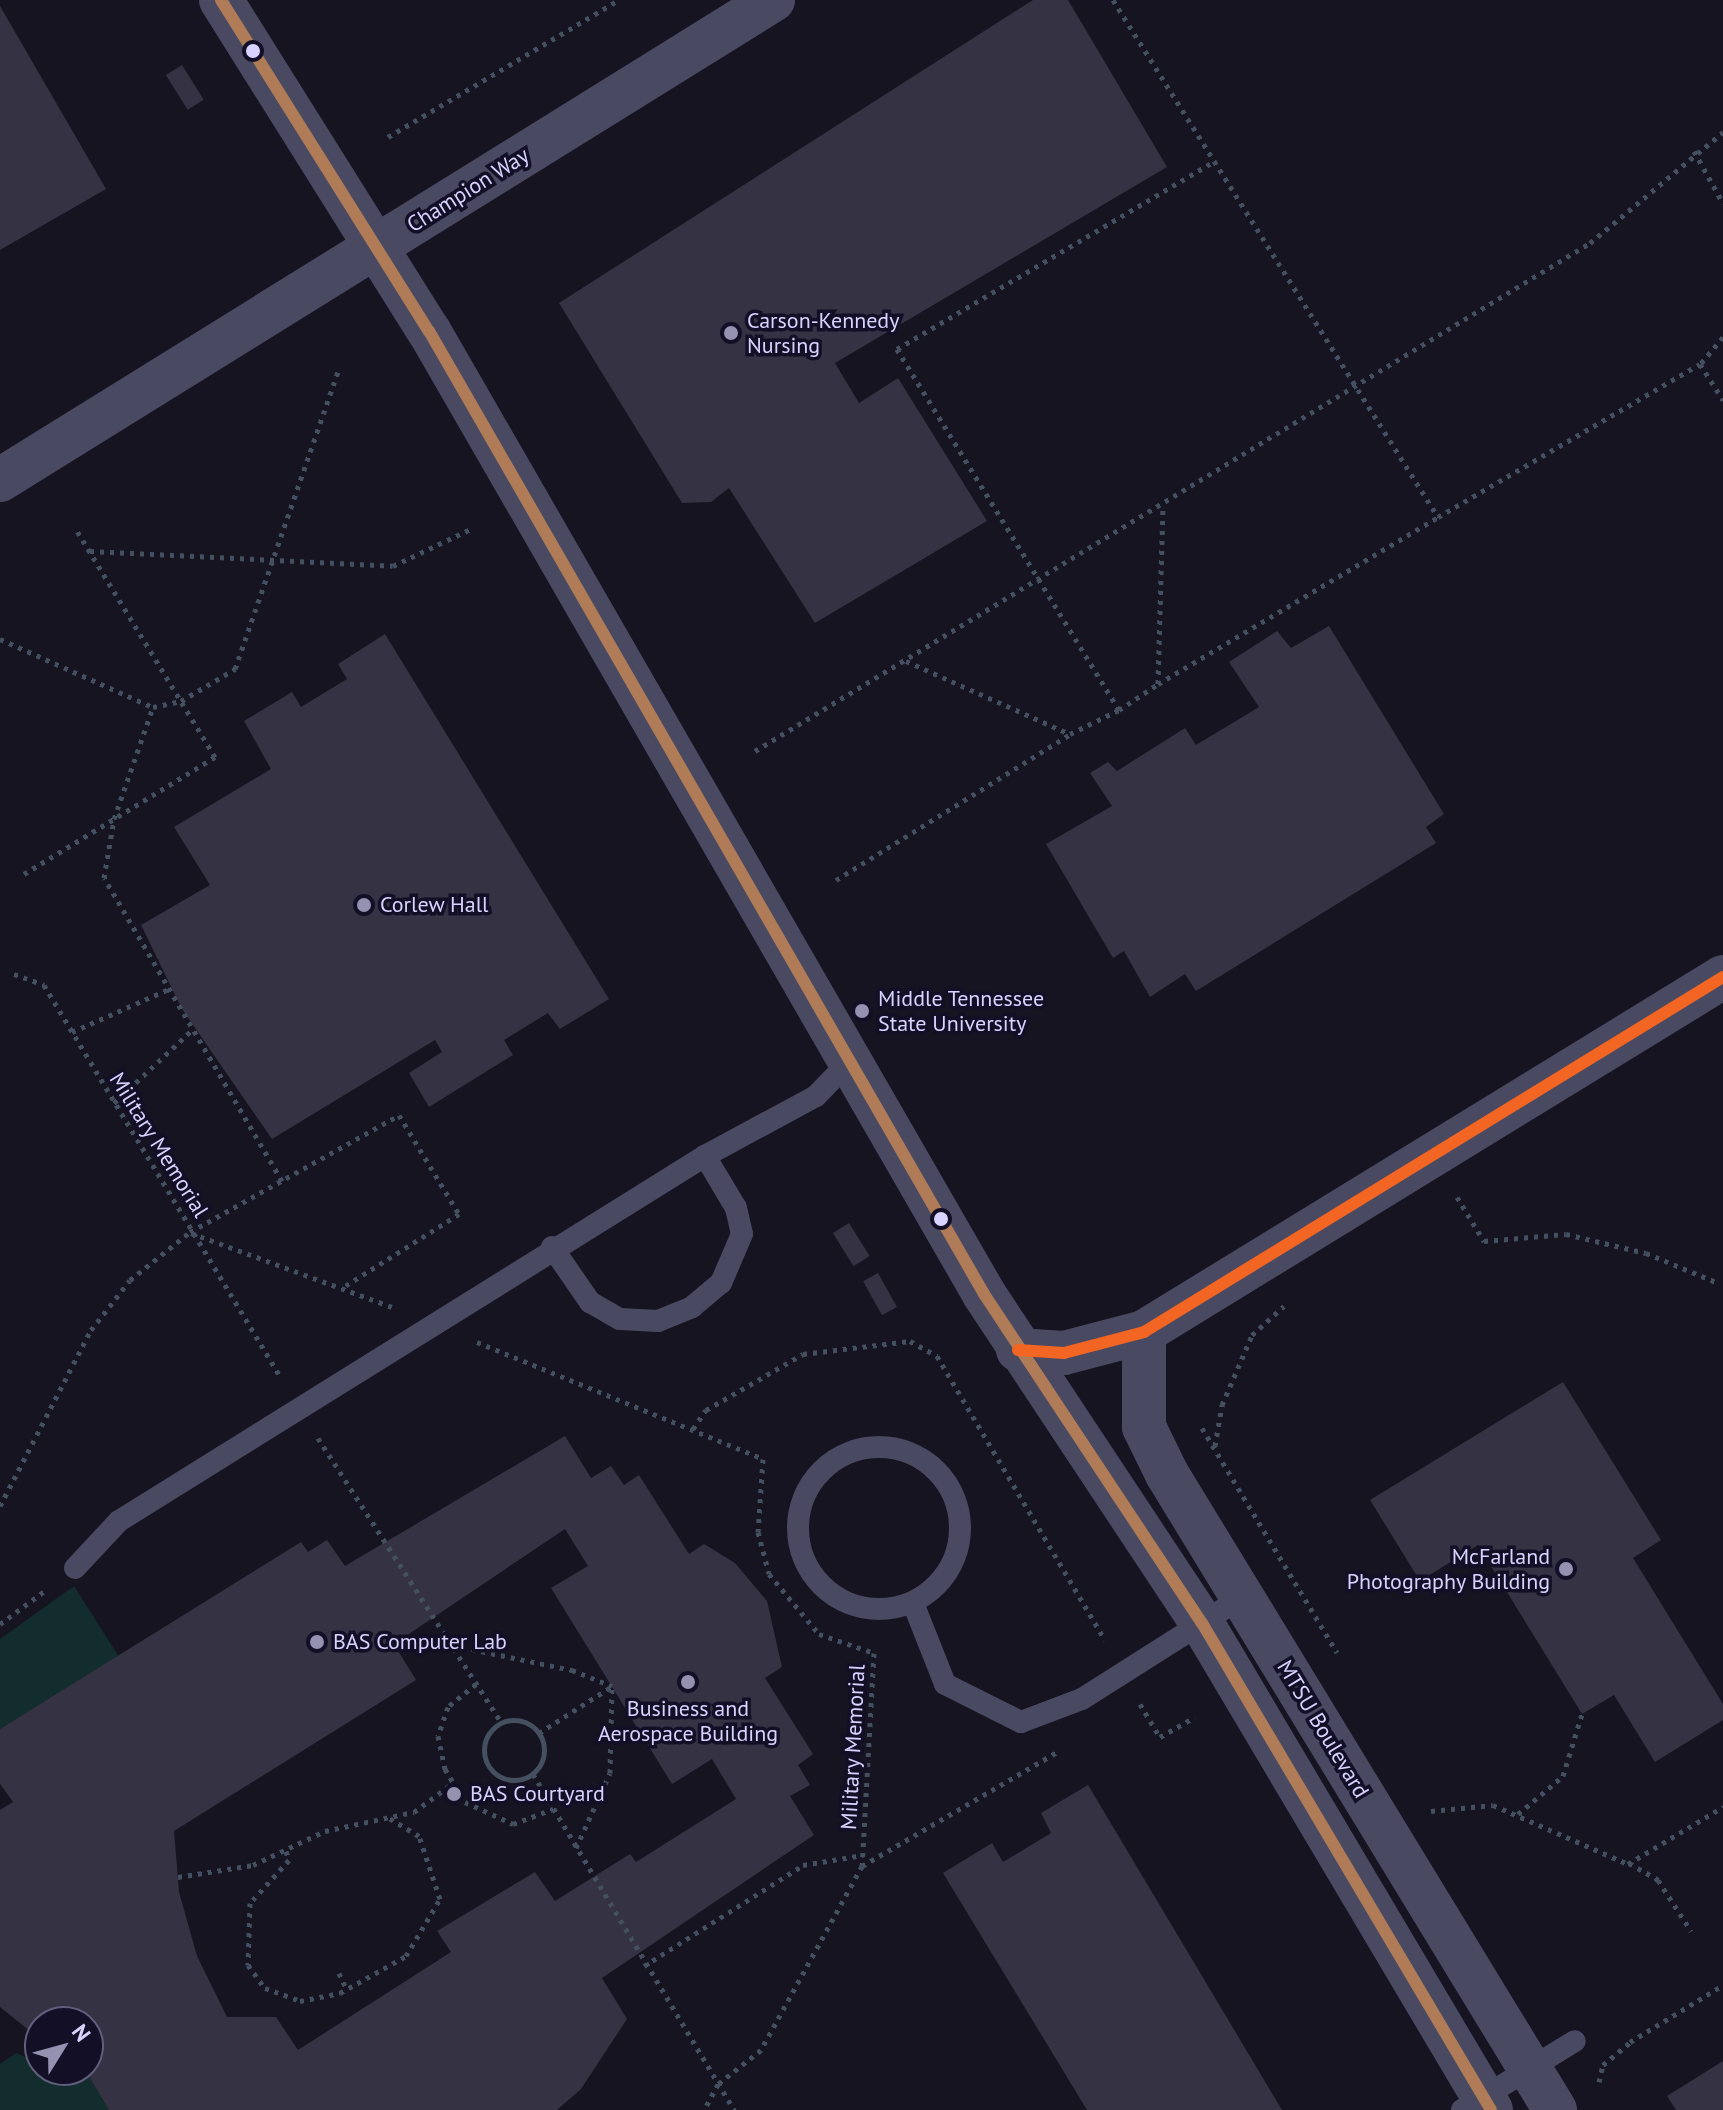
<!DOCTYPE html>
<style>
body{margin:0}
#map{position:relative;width:1723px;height:2110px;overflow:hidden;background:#161421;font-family:"PT Sans",sans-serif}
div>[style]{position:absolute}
.green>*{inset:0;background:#132c2d}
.building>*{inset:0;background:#343243;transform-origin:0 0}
.path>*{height:5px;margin-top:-2.5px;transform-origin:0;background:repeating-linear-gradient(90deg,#44505f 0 4px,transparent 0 10px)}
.path>.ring{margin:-2.5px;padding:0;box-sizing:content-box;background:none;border:5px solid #44505f;border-radius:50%}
.service>*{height:22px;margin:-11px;padding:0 11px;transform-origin:11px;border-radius:11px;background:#4a4962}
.service>.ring{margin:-11px;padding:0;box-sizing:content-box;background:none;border:22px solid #4a4962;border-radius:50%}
.minor>*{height:44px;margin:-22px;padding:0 22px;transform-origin:22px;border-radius:22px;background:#4a4962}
.bus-1>*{height:12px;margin:-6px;padding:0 6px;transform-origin:6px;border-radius:6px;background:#b07c57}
.bus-2>*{height:12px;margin:-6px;padding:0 6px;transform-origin:6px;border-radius:6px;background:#f26522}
.dots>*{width:22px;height:22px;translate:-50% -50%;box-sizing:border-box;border:4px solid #130f26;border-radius:50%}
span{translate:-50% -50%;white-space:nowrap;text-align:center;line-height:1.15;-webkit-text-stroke:7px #130f26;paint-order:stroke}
.street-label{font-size:22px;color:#d9d4ff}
.poi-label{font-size:22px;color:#d9d4ff}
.left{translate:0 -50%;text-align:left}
.right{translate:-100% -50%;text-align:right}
.north{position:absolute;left:24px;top:2006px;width:80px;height:80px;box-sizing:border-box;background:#130f26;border:2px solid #625e7d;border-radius:50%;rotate:53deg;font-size:22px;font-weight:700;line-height:32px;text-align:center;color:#d9d4ff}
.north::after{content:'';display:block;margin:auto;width:28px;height:36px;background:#9591b1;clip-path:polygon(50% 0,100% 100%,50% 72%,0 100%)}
</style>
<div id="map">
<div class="green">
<i style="clip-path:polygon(74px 1586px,119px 1657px,0 1729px,0 1639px)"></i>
<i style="clip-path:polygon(16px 2053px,40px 2063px,40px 2070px,85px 2070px,109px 2110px,0 2110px,0 2064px)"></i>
</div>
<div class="building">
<i style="clip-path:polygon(1033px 0,1068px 0,1167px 167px,835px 363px,859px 403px,898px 378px,987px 521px,815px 623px,729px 488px,711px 502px,682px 503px,559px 303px)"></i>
<i style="clip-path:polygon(0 6px,106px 189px,0 250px)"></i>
<i style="left:182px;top:65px;width:41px;height:19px;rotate:58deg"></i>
<i style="clip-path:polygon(1329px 626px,1444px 814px,1426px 827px,1436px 843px,1196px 991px,1185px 974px,1150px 997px,1124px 951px,1113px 958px,1046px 844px,1112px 806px,1090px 773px,1108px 762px,1117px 771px,1185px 728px,1196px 745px,1259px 707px,1229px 662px,1277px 631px,1291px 648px)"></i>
<i style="clip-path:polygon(385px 634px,609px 999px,560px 1029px,548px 1013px,504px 1040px,513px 1055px,429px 1107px,409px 1073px,442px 1052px,435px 1040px,272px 1139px,182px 1009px,141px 925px,210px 885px,174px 827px,271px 769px,244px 721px,292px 692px,301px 707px,347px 679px,338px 664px)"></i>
<i style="left:849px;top:1223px;width:39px;height:19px;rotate:58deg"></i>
<i style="left:878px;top:1273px;width:39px;height:17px;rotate:61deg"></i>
<i style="clip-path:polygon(1563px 1382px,1661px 1540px,1633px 1558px,1723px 1704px,1723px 1720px,1655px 1762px,1614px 1695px,1582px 1714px,1478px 1545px,1420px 1581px,1370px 1500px)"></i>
<i style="clip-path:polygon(evenodd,565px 1436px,591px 1478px,611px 1466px,624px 1485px,639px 1475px,689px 1554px,704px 1544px,735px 1563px,767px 1601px,782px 1667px,765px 1678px,813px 1754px,798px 1765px,810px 1785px,790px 1796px,814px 1835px,602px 1978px,627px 2019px,581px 2089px,557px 2110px,109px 2110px,85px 2070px,88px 2022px,40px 2022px,40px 2039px,0 2007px,0 1810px,13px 1802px,0 1784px,0 1729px,301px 1542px,308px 1552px,327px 1540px,345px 1566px,565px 1436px,565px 1529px,588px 1566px,551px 1588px,672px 1784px,712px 1759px,736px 1799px,636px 1862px,630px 1854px,555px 1901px,535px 1872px,437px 1931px,451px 1952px,298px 2050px,276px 2017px,227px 2017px,197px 1956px,179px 1892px,174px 1831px,416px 1680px,394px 1644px,565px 1529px)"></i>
<i style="clip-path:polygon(1088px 1785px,1282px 2110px,1087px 2110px,943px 1873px,992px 1843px,1003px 1862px,1051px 1833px,1041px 1813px)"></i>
<i style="clip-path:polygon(1723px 2061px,1723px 2110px,1676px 2110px,1667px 2096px)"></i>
</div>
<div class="path">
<i style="left:1113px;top:0;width:611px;rotate:57.85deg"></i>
<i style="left:1438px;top:517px;width:303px;rotate:-30.3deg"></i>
<i style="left:388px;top:137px;width:269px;rotate:-30.7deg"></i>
<i style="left:1694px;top:151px;width:60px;rotate:60.9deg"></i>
<i style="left:1723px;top:337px;width:35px;rotate:130deg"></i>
<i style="left:1700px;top:364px;width:43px;rotate:57.4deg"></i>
<i style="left:90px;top:551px;width:303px;rotate:2.8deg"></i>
<i style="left:393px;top:566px;width:89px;rotate:-25.4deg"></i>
<i style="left:0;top:639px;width:167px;rotate:24deg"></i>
<i style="left:906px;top:661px;width:180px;rotate:24deg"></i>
<i style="left:1070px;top:734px;width:55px;rotate:-26.1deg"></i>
<i style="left:1119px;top:710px;width:47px;rotate:-33.7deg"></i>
<i style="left:1158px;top:684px;width:179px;rotate:-88.4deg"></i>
<i style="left:1158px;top:684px;width:326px;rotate:-30.8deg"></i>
<i style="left:1119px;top:710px;width:424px;rotate:-121.6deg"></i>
<i style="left:897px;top:349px;width:367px;rotate:-30.6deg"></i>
<i style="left:755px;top:751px;width:977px;rotate:-31.32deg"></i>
<i style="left:1590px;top:243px;width:173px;rotate:-39.8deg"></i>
<i style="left:24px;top:874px;width:224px;rotate:-31.5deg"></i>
<i style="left:215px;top:757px;width:268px;rotate:-121.4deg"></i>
<i style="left:836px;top:880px;width:274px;rotate:-31.9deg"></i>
<i style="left:14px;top:974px;width:32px;rotate:20deg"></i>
<i style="left:44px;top:985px;width:459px;rotate:58.9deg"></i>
<i style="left:72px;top:1032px;width:106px;rotate:-23.9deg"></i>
<i style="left:114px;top:1103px;width:108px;rotate:-43.1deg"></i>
<i style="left:282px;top:1181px;width:351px;rotate:-120.4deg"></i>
<i style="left:104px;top:878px;width:60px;rotate:-80.4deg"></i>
<i style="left:114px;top:819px;width:119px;rotate:-70.8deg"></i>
<i style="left:153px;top:707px;width:29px;rotate:-12deg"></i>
<i style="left:181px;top:701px;width:63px;rotate:-30.7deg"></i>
<i style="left:235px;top:669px;width:318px;rotate:-70.9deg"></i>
<i style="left:1457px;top:1197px;width:52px;rotate:58.5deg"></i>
<i style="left:1484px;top:1241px;width:82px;rotate:-4.9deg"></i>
<i style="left:1566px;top:1234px;width:82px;rotate:13.4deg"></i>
<i style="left:1646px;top:1253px;width:76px;rotate:22.5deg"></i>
<i style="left:191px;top:1233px;width:214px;rotate:20.2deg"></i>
<i style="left:477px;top:1342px;width:309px;rotate:22.2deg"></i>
<i style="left:763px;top:1459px;width:73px;rotate:93.9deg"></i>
<i style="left:758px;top:1532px;width:43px;rotate:75.3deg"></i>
<i style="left:769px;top:1574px;width:78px;rotate:50.2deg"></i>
<i style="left:819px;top:1634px;width:58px;rotate:19.1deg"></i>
<i style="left:874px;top:1653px;width:213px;rotate:93.2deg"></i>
<i style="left:862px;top:1866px;width:210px;rotate:118.8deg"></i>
<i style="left:761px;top:2050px;width:55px;rotate:141.7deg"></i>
<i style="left:718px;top:2084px;width:30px;rotate:118deg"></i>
<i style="left:1202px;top:1428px;width:262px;rotate:59deg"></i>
<i style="left:693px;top:1429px;width:23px;rotate:-56deg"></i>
<i style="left:706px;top:1410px;width:112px;rotate:-30deg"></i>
<i style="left:803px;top:1354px;width:108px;rotate:-6.9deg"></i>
<i style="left:910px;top:1341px;width:31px;rotate:29deg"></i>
<i style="left:937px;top:1356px;width:330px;rotate:59.4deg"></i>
<i style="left:318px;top:1438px;width:338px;rotate:57.2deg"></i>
<i style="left:1215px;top:1446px;width:42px;rotate:-80.3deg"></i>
<i style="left:1222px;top:1405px;width:76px;rotate:-66.8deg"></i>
<i style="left:1252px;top:1335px;width:43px;rotate:-42.2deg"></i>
<i style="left:0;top:1506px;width:198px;rotate:-62.7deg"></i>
<i style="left:91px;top:1330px;width:63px;rotate:-52deg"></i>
<i style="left:130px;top:1280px;width:77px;rotate:-38.7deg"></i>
<i style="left:190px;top:1232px;width:240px;rotate:-29.2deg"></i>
<i style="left:399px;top:1115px;width:116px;rotate:58.8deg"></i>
<i style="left:459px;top:1214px;width:138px;rotate:147.7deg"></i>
<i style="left:0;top:1624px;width:57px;rotate:-36.5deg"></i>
<i style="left:452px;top:1645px;width:123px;rotate:11.8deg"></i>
<i style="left:572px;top:1670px;width:43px;rotate:21.8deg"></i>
<i style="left:476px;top:1684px;width:36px;rotate:141deg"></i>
<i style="left:448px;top:1707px;width:31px;rotate:109deg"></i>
<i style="left:438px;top:1736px;width:34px;rotate:78deg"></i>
<i style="left:445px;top:1769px;width:39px;rotate:59deg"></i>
<i style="left:465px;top:1802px;width:53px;rotate:24.6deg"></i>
<i style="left:513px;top:1824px;width:43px;rotate:-20.6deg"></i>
<i style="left:1140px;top:1704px;width:39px;rotate:59deg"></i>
<i style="left:1160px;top:1737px;width:40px;rotate:-29.7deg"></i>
<i class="ring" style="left:484px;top:1720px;width:55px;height:55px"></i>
<i style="left:539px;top:1733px;width:85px;rotate:-32.6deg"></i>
<i style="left:533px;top:1774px;width:392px;rotate:59.1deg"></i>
<i style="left:1431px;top:1811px;width:62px;rotate:-5.5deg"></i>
<i style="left:1493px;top:1805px;width:147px;rotate:23.6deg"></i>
<i style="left:1628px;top:1864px;width:111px;rotate:-31deg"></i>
<i style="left:1518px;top:1814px;width:59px;rotate:-40.2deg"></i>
<i style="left:1563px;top:1776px;width:65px;rotate:-73deg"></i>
<i style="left:576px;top:1848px;width:82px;rotate:-65.6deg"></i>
<i style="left:610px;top:1773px;width:87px;rotate:-88.7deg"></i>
<i style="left:286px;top:1851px;width:9px;rotate:72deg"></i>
<i style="left:289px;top:1860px;width:58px;rotate:132.2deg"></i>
<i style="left:250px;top:1903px;width:62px;rotate:91.8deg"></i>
<i style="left:248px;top:1965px;width:29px;rotate:54deg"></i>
<i style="left:265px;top:1988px;width:37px;rotate:20deg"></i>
<i style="left:300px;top:2001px;width:41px;rotate:-11.3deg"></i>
<i style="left:340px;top:1993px;width:76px;rotate:-29.3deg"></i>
<i style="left:406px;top:1956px;width:66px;rotate:-59.2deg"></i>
<i style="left:440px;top:1899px;width:66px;rotate:-108.4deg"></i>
<i style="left:419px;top:1836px;width:39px;rotate:-149deg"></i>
<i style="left:1629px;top:1863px;width:34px;rotate:30deg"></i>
<i style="left:1658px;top:1880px;width:61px;rotate:57.1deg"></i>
<i style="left:862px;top:1866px;width:228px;rotate:-30.3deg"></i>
<i style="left:178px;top:1877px;width:76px;rotate:-9.1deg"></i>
<i style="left:253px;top:1865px;width:80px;rotate:-25.3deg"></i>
<i style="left:325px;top:1831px;width:91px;rotate:-12.1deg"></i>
<i style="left:414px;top:1812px;width:49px;rotate:-36.6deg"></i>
<i style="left:644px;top:1966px;width:188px;rotate:-32.4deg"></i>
<i style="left:803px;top:1865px;width:61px;rotate:-9.5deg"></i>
<i style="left:339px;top:1973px;width:19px;rotate:65deg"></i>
<i style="left:1599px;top:2082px;width:17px;rotate:-77deg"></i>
<i style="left:1603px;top:2065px;width:35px;rotate:-40deg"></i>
<i style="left:1630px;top:2042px;width:109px;rotate:-31.5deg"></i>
</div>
<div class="service">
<i style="left:552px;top:1247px;width:67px;rotate:55.4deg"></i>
<i style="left:590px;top:1302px;width:34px;rotate:30deg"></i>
<i style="left:620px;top:1319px;width:38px;rotate:3deg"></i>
<i style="left:658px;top:1321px;width:37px;rotate:-22deg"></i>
<i style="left:692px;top:1307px;width:38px;rotate:-40deg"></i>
<i style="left:721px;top:1283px;width:53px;rotate:-66.8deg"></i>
<i style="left:742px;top:1234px;width:27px;rotate:-103deg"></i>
<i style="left:736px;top:1208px;width:61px;rotate:-120.8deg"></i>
<i style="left:705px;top:1156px;width:126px;rotate:-28.4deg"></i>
<i style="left:816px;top:1096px;width:46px;rotate:-45.9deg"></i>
<i class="ring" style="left:798px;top:1447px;width:140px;height:140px"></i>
<i style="left:75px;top:1568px;width:64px;rotate:-46.9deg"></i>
<i style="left:119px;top:1521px;width:690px;rotate:-31.92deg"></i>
<i style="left:913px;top:1603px;width:87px;rotate:68.4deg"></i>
<i style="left:945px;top:1684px;width:85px;rotate:26.6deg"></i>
<i style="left:1021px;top:1722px;width:65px;rotate:-20.7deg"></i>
<i style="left:1082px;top:1699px;width:191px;rotate:-32.4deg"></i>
<i style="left:1462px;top:2110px;width:132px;rotate:-31.4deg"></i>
</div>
<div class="minor">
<i style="left:221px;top:0;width:391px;rotate:57.9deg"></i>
<i style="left:429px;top:331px;width:1111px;rotate:60.04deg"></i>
<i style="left:984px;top:1294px;width:395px;rotate:56.5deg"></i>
<i style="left:1202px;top:1623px;width:566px;rotate:59.31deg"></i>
<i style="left:0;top:480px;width:910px;rotate:-31.84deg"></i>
<i style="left:1144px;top:1332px;width:95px;rotate:90deg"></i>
<i style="left:1144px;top:1427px;width:52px;rotate:63.9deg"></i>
<i style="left:1167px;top:1474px;width:745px;rotate:58.61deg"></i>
<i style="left:1018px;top:1350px;width:46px;rotate:3.7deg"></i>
<i style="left:1064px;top:1353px;width:83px;rotate:-14.7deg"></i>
<i style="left:1144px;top:1332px;width:679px;rotate:-31.51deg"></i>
</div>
<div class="bus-1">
<i style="left:221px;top:0;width:391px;rotate:57.9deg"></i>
<i style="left:429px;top:331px;width:1111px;rotate:60.04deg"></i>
<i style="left:984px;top:1294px;width:395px;rotate:56.5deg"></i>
<i style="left:1202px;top:1623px;width:566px;rotate:59.31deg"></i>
</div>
<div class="bus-2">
<i style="left:1018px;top:1350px;width:46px;rotate:3.7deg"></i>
<i style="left:1064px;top:1353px;width:83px;rotate:-14.7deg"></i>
<i style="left:1144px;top:1332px;width:679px;rotate:-31.51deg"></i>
</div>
<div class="dots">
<i style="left:253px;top:51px;background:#d9d4ff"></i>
<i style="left:731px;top:333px;background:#9591b1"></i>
<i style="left:364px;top:905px;background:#9591b1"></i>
<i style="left:862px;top:1011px;background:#9591b1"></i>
<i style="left:941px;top:1219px;background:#d9d4ff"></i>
<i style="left:1566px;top:1569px;background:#9591b1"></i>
<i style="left:317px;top:1642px;background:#9591b1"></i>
<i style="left:688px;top:1682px;background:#9591b1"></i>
<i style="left:454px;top:1794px;background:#9591b1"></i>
</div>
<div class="street-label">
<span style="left:468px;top:190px;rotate:-32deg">Champion Way</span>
<span style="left:159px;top:1145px;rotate:58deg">Military Memorial</span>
<span style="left:1323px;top:1729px;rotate:59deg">MTSU Boulevard</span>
<span style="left:853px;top:1747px;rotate:-87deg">Military Memorial</span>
</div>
<div class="poi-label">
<span class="left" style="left:747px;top:333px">Carson-Kennedy<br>Nursing</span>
<span class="left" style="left:380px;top:905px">Corlew Hall</span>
<span class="left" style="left:878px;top:1011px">Middle Tennessee<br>State University</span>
<span class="right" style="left:1550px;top:1569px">McFarland<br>Photography Building</span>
<span class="left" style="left:333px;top:1642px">BAS Computer Lab</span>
<span style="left:688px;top:1721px">Business and<br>Aerospace Building</span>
<span class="left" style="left:470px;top:1794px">BAS Courtyard</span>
</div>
<div class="north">N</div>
</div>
